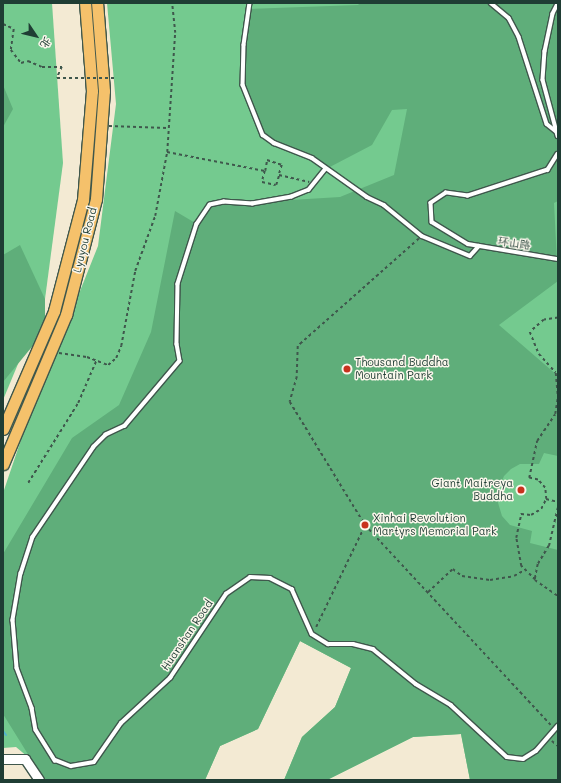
<!DOCTYPE html>
<meta charset="utf-8">
<style>
body{margin:0}
#map{position:relative;width:561px;height:783px;overflow:hidden;background:#f3ead3;font-family:Mali,"LXGW WenKai TC",sans-serif}
div>[style]{position:absolute}
.green>*{inset:0;background:#74ca8f}
.forest>*{inset:0;background:#5fae7a}
.stream>*{height:2px;margin:-1px;padding:0 1px;transform-origin:1px;border-radius:1px;background:#51b3d0}
.path>*{height:1.5px;margin-top:-0.75px;transform-origin:0;background:repeating-linear-gradient(90deg,#3f574c 0 3px,transparent 0 6px)}
.roads{filter:drop-shadow(1px 0 #3f574c) drop-shadow(-1px 0 #3f574c) drop-shadow(0 1px #3f574c) drop-shadow(0 -1px #3f574c)}
.service>*{height:3.5px;margin:-1.75px;padding:0 1.75px;transform-origin:1.75px;border-radius:1.75px;background:#fff}
.tertiary>*{height:9px;margin:-4.5px;padding:0 4.5px;transform-origin:4.5px;border-radius:4.5px;background:#fff}
.primary>*{height:11px;margin:-5.5px;padding:0 5.5px;transform-origin:5.5px;border-radius:5.5px;background:#f5c16b}
.path-bridge>*{height:1.5px;margin-top:-0.75px;transform-origin:0;background:repeating-linear-gradient(90deg,#3f574c 0 3px,transparent 0 6px)}
.dots>*{width:11px;height:11px;translate:-50% -50%;box-sizing:border-box;border:2px solid #fbf7ec;border-radius:50%}
span{translate:-50% -50%;white-space:nowrap;text-align:center;line-height:1.15;-webkit-text-stroke:3px #fbf7ec;paint-order:stroke}
.street-label{font-size:11px;color:#1f3d34}
.poi-label{font-size:11px;color:#1f3d34}
.left{translate:0 -50%;text-align:left}
.right{translate:-100% -50%;text-align:right}
.frame{position:absolute;inset:0;border:4px solid #1f3d34;pointer-events:none}
.north{position:absolute;left:16px;top:16px;width:40px;height:40px;-webkit-text-stroke:3px #fbf7ec;paint-order:stroke;rotate:125deg;font-size:11px;font-weight:700;line-height:16px;text-align:center;color:#1f3d34}
.north::after{content:'';display:block;margin:auto;width:14px;height:18px;background:#1f3d34;clip-path:polygon(50% 0,100% 100%,50% 72%,0 100%)}
</style>
<div id="map">
<div class="green">
<i style="clip-path:polygon(3px 3px,52px 3px,63px 163px,45px 299px,3px 400px)"></i>
<i style="clip-path:polygon(107px 3px,558px 3px,558px 780px,470px 780px,461px 734px,413px 737px,327px 780px,284px 780px,302px 737px,335px 707px,351px 668px,300px 641px,258px 729px,220px 746px,205px 780px,44px 780px,35px 763px,16px 747px,3px 748px,3px 493px,24px 431px,98px 246px,116px 104px)"></i>
</div>
<div class="forest">
<i style="clip-path:polygon(360px 3px,558px 3px,558px 201px,554px 203px,558px 281px,499px 325px,558px 376px,558px 456px,544px 453px,539px 464px,520px 464px,511px 469px,504px 476px,496px 496px,502px 516px,510px 525px,532px 531px,530px 543px,558px 550px,558px 780px,470px 780px,461px 734px,413px 737px,327px 780px,284px 780px,302px 737px,335px 707px,351px 668px,300px 641px,258px 729px,220px 746px,205px 780px,44px 780px,3px 714px,3px 554px,72px 438px,119px 405px,151px 332px,175px 211px,197px 224px,210px 205px,340px 197px,394px 175px,407px 109px,392px 110px,372px 145px,326px 169px,263px 135px,243px 85px,249px 9px,358px 5px)"></i>
<i style="clip-path:polygon(3px 85px,13px 109px,3px 127px)"></i>
<i style="clip-path:polygon(20px 245px,45px 299px,45px 331px,3px 382px,3px 255px)"></i>
</div>
<div class="stream">
<i style="left:3px;top:731px;width:5px;rotate:53deg"></i>
</div>
<div class="path">
<i style="left:3px;top:24px;width:12px;rotate:24deg"></i>
<i style="left:14px;top:29px;width:21px;rotate:98deg"></i>
<i style="left:11px;top:50px;width:16px;rotate:52deg"></i>
<i style="left:21px;top:63px;width:7px;rotate:-16deg"></i>
<i style="left:28px;top:61px;width:15px;rotate:23deg"></i>
<i style="left:42px;top:67px;width:20px"></i>
<i style="left:62px;top:67px;width:12px;rotate:114deg"></i>
<i style="left:109px;top:126px;width:58px;rotate:2deg"></i>
<i style="left:167px;top:152px;width:100px;rotate:11deg"></i>
<i style="left:265px;top:171px;width:11px;rotate:105deg"></i>
<i style="left:262px;top:182px;width:14px;rotate:12deg"></i>
<i style="left:276px;top:185px;width:10px;rotate:-73deg"></i>
<i style="left:265px;top:171px;width:11px;rotate:-80deg"></i>
<i style="left:267px;top:160px;width:16px;rotate:18deg"></i>
<i style="left:282px;top:165px;width:10px;rotate:107deg"></i>
<i style="left:279px;top:175px;width:31px;rotate:13deg"></i>
<i style="left:419px;top:239px;width:162px;rotate:138.5deg"></i>
<i style="left:298px;top:346px;width:31px;rotate:92deg"></i>
<i style="left:297px;top:377px;width:26px;rotate:106deg"></i>
<i style="left:290px;top:402px;width:144px;rotate:58.6deg"></i>
<i style="left:365px;top:525px;width:273px;rotate:47.1deg"></i>
<i style="left:558px;top:318px;width:14px;rotate:172deg"></i>
<i style="left:544px;top:320px;width:18px;rotate:139deg"></i>
<i style="left:530px;top:332px;width:24px;rotate:68deg"></i>
<i style="left:539px;top:354px;width:25px;rotate:48deg"></i>
<i style="left:556px;top:373px;width:22px;rotate:85deg"></i>
<i style="left:59px;top:353px;width:28px;rotate:8deg"></i>
<i style="left:87px;top:357px;width:22px;rotate:21deg"></i>
<i style="left:108px;top:365px;width:11px;rotate:-41deg"></i>
<i style="left:116px;top:358px;width:13px;rotate:-67deg"></i>
<i style="left:121px;top:346px;width:76px;rotate:-79.4deg"></i>
<i style="left:135px;top:271px;width:59px;rotate:-70deg"></i>
<i style="left:155px;top:216px;width:65px;rotate:-79.4deg"></i>
<i style="left:167px;top:152px;width:119px;rotate:-86.2deg"></i>
<i style="left:175px;top:33px;width:30px;rotate:-96deg"></i>
<i style="left:28px;top:483px;width:94px;rotate:-58deg"></i>
<i style="left:78px;top:403px;width:46px;rotate:-66.8deg"></i>
<i style="left:546px;top:499px;width:12px;rotate:14deg"></i>
<i style="left:558px;top:508px;width:39px;rotate:103deg"></i>
<i style="left:549px;top:546px;width:21px;rotate:121deg"></i>
<i style="left:538px;top:564px;width:16px;rotate:101deg"></i>
<i style="left:535px;top:580px;width:28px;rotate:35deg"></i>
<i style="left:535px;top:580px;width:20px;rotate:-135deg"></i>
<i style="left:521px;top:566px;width:28px;rotate:-100deg"></i>
<i style="left:516px;top:538px;width:25px;rotate:-78deg"></i>
<i style="left:521px;top:514px;width:10px;rotate:6deg"></i>
<i style="left:531px;top:515px;width:12px;rotate:-31deg"></i>
<i style="left:541px;top:509px;width:11px;rotate:-63deg"></i>
<i style="left:546px;top:499px;width:11px;rotate:-95deg"></i>
<i style="left:545px;top:488px;width:11px;rotate:-131deg"></i>
<i style="left:538px;top:480px;width:9px;rotate:-167deg"></i>
<i style="left:529px;top:478px;width:38px;rotate:-78deg"></i>
<i style="left:537px;top:441px;width:32px;rotate:-56deg"></i>
<i style="left:555px;top:414px;width:19px;rotate:-81deg"></i>
<i style="left:428px;top:592px;width:34px;rotate:-43deg"></i>
<i style="left:453px;top:569px;width:11px;rotate:38deg"></i>
<i style="left:462px;top:576px;width:28px;rotate:8deg"></i>
<i style="left:490px;top:580px;width:24px;rotate:-9deg"></i>
<i style="left:514px;top:576px;width:13px;rotate:-29deg"></i>
<i style="left:316px;top:627px;width:113px;rotate:-64.3deg"></i>
<i style="left:552px;top:741px;width:8px;rotate:40deg"></i>
</div>
<div class="roads">
<div class="service">
<i style="left:250px;top:3px;width:42px;rotate:98.1deg"></i>
<i style="left:244px;top:45px;width:40px;rotate:91.4deg"></i>
<i style="left:243px;top:85px;width:54px;rotate:68.2deg"></i>
<i style="left:263px;top:135px;width:14px;rotate:36deg"></i>
<i style="left:274px;top:143px;width:41px;rotate:21.5deg"></i>
<i style="left:312px;top:158px;width:67px;rotate:35.3deg"></i>
<i style="left:367px;top:197px;width:19px;rotate:25deg"></i>
<i style="left:384px;top:205px;width:49px;rotate:39.2deg"></i>
<i style="left:422px;top:236px;width:52px;rotate:22.6deg"></i>
<i style="left:470px;top:256px;width:13px;rotate:-48deg"></i>
<i style="left:491px;top:3px;width:23px;rotate:40deg"></i>
<i style="left:509px;top:18px;width:21px;rotate:62deg"></i>
<i style="left:519px;top:37px;width:91px;rotate:72.2deg"></i>
<i style="left:547px;top:124px;width:14px;rotate:39deg"></i>
<i style="left:558px;top:4px;width:11px;rotate:117deg"></i>
<i style="left:553px;top:14px;width:38px;rotate:102deg"></i>
<i style="left:545px;top:51px;width:29px;rotate:94deg"></i>
<i style="left:543px;top:80px;width:58px;rotate:75deg"></i>
<i style="left:558px;top:154px;width:19px;rotate:122deg"></i>
<i style="left:548px;top:170px;width:84px;rotate:162deg"></i>
<i style="left:468px;top:196px;width:22px;rotate:-172deg"></i>
<i style="left:446px;top:193px;width:18px;rotate:146deg"></i>
<i style="left:431px;top:203px;width:19px;rotate:87deg"></i>
<i style="left:432px;top:222px;width:42px;rotate:31.4deg"></i>
<i style="left:468px;top:244px;width:91px;rotate:9.5deg"></i>
<i style="left:326px;top:169px;width:27px;rotate:129deg"></i>
<i style="left:309px;top:190px;width:18px;rotate:158deg"></i>
<i style="left:292px;top:197px;width:40px;rotate:170deg"></i>
<i style="left:253px;top:204px;width:29px;rotate:-176deg"></i>
<i style="left:224px;top:202px;width:14px;rotate:168deg"></i>
<i style="left:210px;top:205px;width:23px;rotate:124deg"></i>
<i style="left:197px;top:224px;width:63px;rotate:107.6deg"></i>
<i style="left:178px;top:284px;width:60px;rotate:91deg"></i>
<i style="left:177px;top:344px;width:17px;rotate:80deg"></i>
<i style="left:180px;top:361px;width:85px;rotate:130.2deg"></i>
<i style="left:125px;top:426px;width:21px;rotate:155deg"></i>
<i style="left:106px;top:435px;width:17px;rotate:135deg"></i>
<i style="left:94px;top:447px;width:109px;rotate:124.1deg"></i>
<i style="left:33px;top:537px;width:38px;rotate:108deg"></i>
<i style="left:21px;top:573px;width:48px;rotate:99.7deg"></i>
<i style="left:13px;top:620px;width:48px;rotate:85.2deg"></i>
<i style="left:17px;top:668px;width:43px;rotate:69.4deg"></i>
<i style="left:32px;top:708px;width:22px;rotate:80deg"></i>
<i style="left:36px;top:730px;width:36px;rotate:58deg"></i>
<i style="left:55px;top:760px;width:17px;rotate:21deg"></i>
<i style="left:71px;top:766px;width:23px;rotate:-10deg"></i>
<i style="left:94px;top:762px;width:47px;rotate:-55.3deg"></i>
<i style="left:121px;top:723px;width:67px;rotate:-42.6deg"></i>
<i style="left:170px;top:678px;width:101px;rotate:-56.3deg"></i>
<i style="left:226px;top:594px;width:29px;rotate:-35deg"></i>
<i style="left:250px;top:577px;width:20px;rotate:3deg"></i>
<i style="left:270px;top:578px;width:25px;rotate:27deg"></i>
<i style="left:292px;top:589px;width:49px;rotate:66deg"></i>
<i style="left:312px;top:634px;width:19px;rotate:32deg"></i>
<i style="left:328px;top:644px;width:25px"></i>
<i style="left:353px;top:644px;width:21px;rotate:14deg"></i>
<i style="left:373px;top:649px;width:55px;rotate:39.1deg"></i>
<i style="left:416px;top:684px;width:41px;rotate:31deg"></i>
<i style="left:451px;top:705px;width:76px;rotate:42.9deg"></i>
<i style="left:507px;top:757px;width:16px;rotate:7deg"></i>
<i style="left:523px;top:759px;width:15px;rotate:-32deg"></i>
<i style="left:536px;top:751px;width:33px;rotate:-49deg"></i>
</div>
<div class="tertiary">
<i style="left:3px;top:759px;width:22px"></i>
<i style="left:25px;top:759px;width:25px;rotate:56deg"></i>
</div>
<div class="primary">
<i style="left:3px;top:429px;width:129px;rotate:-66.6deg"></i>
<i style="left:54px;top:311px;width:115px;rotate:-75.4deg"></i>
<i style="left:83px;top:200px;width:109px;rotate:-85.3deg"></i>
<i style="left:92px;top:91px;width:88px;rotate:-94.5deg"></i>
<i style="left:3px;top:464px;width:162px;rotate:-67.1deg"></i>
<i style="left:66px;top:315px;width:120px;rotate:-75.5deg"></i>
<i style="left:96px;top:199px;width:108px;rotate:-85.8deg"></i>
<i style="left:104px;top:91px;width:88px;rotate:-94.5deg"></i>
</div>
</div>
<div class="path-bridge">
<i style="left:57px;top:78px;width:57px"></i>
</div>
<div class="dots">
<i style="left:347px;top:369px;background:#c8321e"></i>
<i style="left:521px;top:490px;background:#c8321e"></i>
<i style="left:365px;top:525px;background:#c8321e"></i>
</div>
<div class="street-label">
<span style="left:85px;top:240px;rotate:-76deg">Lyuyou Road</span>
<span style="left:514px;top:243px;rotate:8deg">环山路</span>
<span style="left:187px;top:635px;rotate:-56deg">Huanshan Road</span>
</div>
<div class="poi-label">
<span class="left" style="left:355px;top:369px">Thousand Buddha<br>Mountain Park</span>
<span class="right" style="left:513px;top:490px">Giant Maitreya<br>Buddha</span>
<span class="left" style="left:373px;top:525px">Xinhai Revolution<br>Martyrs Memorial Park</span>
</div>
<div class="frame"></div>
<div class="north">北</div>
</div>
